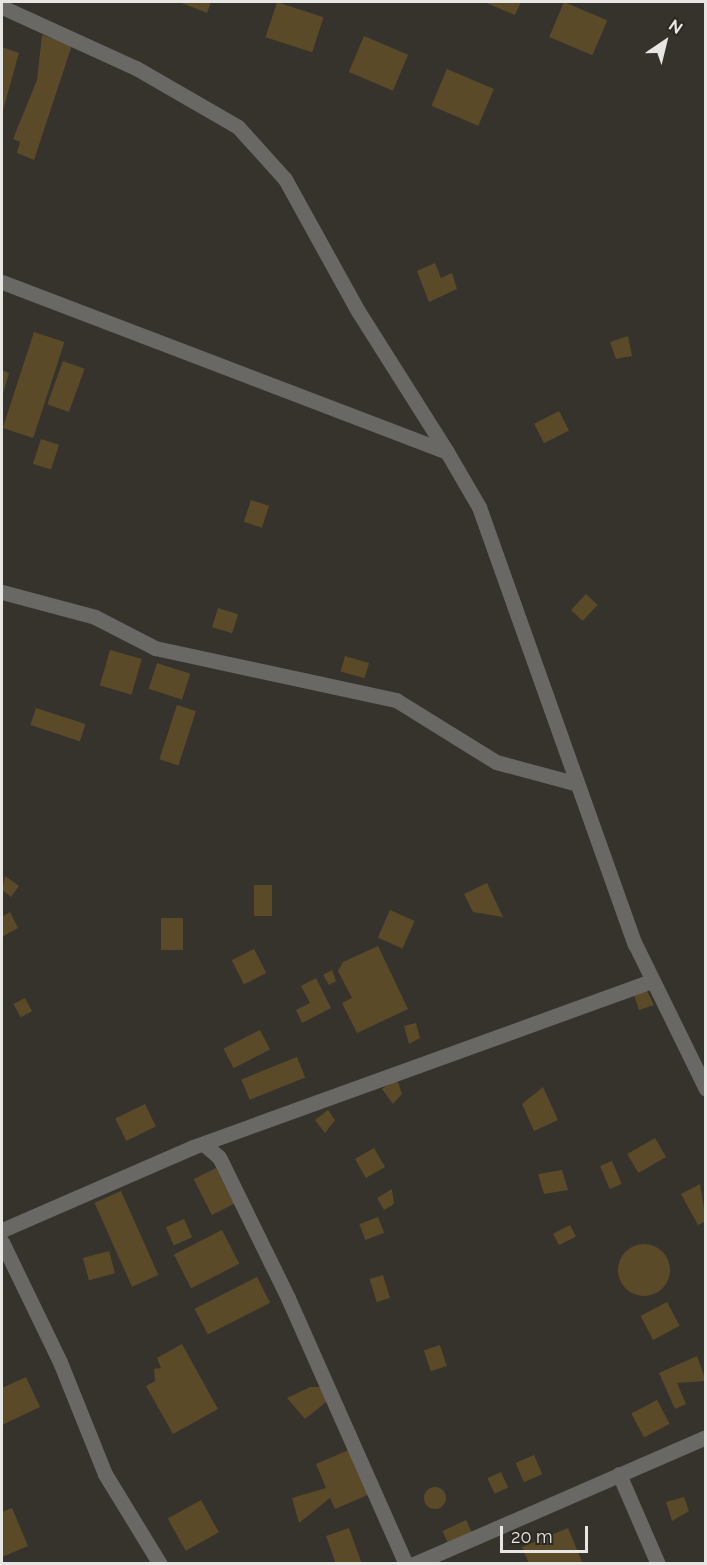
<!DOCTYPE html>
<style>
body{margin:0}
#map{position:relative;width:707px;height:1565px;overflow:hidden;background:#36332d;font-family:Raleway,sans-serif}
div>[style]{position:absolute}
.building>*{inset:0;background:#5a4a28;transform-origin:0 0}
.round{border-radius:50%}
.minor>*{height:15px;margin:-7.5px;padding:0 7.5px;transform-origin:7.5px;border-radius:7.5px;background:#6a6865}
span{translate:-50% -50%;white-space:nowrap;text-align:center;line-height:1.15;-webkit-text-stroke:4.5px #2c2923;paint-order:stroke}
.frame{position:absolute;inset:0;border:3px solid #e8e6e2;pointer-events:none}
.north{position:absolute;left:635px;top:12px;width:60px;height:60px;-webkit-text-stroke:4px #2c2923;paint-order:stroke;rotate:35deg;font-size:16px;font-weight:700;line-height:24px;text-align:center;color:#e8e6e2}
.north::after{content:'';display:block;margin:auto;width:21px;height:27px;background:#e8e6e2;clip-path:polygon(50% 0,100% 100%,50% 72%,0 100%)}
.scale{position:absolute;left:500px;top:1526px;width:88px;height:27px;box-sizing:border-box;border:3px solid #e8e6e2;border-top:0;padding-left:8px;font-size:18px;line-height:21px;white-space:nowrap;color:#e8e6e2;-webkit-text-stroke:4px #2c2923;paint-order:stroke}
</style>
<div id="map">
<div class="building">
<i style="clip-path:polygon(179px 2px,211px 2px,207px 13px)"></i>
<i style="left:277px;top:2px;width:49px;height:37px;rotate:18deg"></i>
<i style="clip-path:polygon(484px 2px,521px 2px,515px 15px)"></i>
<i style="left:564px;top:2px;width:47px;height:38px;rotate:23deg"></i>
<i style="clip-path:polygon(42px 35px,72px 45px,34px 160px,17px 153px,20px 142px,13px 139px,37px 80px)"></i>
<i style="left:364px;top:36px;width:48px;height:39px;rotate:23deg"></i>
<i style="clip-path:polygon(2px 47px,19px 53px,2px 114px)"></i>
<i style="left:447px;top:69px;width:51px;height:40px;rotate:23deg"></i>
<i style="clip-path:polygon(435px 263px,441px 278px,452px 273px,457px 289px,429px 302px,417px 271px)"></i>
<i style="left:34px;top:332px;width:32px;height:101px;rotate:18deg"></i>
<i style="clip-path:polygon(628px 336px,632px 356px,616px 359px,610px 342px)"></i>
<i style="left:63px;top:361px;width:23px;height:46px;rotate:20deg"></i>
<i style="clip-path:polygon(2px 370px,9px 373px,2px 397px)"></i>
<i style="left:559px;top:411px;width:22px;height:28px;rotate:63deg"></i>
<i style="left:41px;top:439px;width:19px;height:26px;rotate:18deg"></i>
<i style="left:251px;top:500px;width:19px;height:23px;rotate:18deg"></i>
<i style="left:586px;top:594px;width:16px;height:22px;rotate:43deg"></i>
<i style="left:218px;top:608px;width:21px;height:20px;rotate:17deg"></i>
<i style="left:110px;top:650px;width:33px;height:37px;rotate:16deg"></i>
<i style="left:345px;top:656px;width:25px;height:16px;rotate:16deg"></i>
<i style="left:157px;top:663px;width:35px;height:27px;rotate:18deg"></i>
<i style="left:177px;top:705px;width:20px;height:57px;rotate:18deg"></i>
<i style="left:36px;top:708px;width:52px;height:18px;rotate:18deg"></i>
<i style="clip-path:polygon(5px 876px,19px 886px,11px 897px,2px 890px)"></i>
<i style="clip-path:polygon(487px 883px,503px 917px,473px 912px,464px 894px)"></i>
<i style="left:254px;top:885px;width:18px;height:31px"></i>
<i style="left:390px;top:910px;width:27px;height:30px;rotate:24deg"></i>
<i style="clip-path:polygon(10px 912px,18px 928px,2px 937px,2px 917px)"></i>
<i style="left:161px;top:918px;width:22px;height:32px"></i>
<i style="clip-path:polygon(378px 946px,408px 1009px,357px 1033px,342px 1003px,352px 998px,338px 971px,343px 962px)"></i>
<i style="left:254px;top:949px;width:27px;height:25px;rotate:63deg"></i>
<i style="clip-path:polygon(332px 970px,336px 981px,329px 985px,323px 975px)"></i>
<i style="clip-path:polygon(316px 978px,331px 1008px,302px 1023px,296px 1010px,310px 1003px,301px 986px)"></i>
<i style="clip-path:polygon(646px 989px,654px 1005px,639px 1010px,633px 992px)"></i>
<i style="left:25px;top:998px;width:15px;height:13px;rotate:62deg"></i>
<i style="clip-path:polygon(416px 1023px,420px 1038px,409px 1044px,404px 1026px)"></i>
<i style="left:260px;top:1030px;width:22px;height:41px;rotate:63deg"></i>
<i style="left:297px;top:1057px;width:22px;height:60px;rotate:68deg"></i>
<i style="clip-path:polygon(397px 1079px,402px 1094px,393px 1104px,382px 1089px)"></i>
<i style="clip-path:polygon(543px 1087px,558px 1120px,534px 1131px,522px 1104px)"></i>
<i style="left:145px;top:1104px;width:25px;height:33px;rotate:64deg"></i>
<i style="clip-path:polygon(328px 1110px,335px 1120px,325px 1133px,315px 1120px)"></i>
<i style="left:655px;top:1138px;width:22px;height:32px;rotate:60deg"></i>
<i style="left:374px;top:1148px;width:22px;height:22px;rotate:60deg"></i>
<i style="left:612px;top:1161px;width:25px;height:13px;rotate:67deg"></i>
<i style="left:216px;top:1168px;width:40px;height:25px;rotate:63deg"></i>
<i style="clip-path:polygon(562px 1170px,568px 1190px,544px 1194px,538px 1174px)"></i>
<i style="clip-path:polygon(700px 1184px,706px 1221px,698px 1225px,681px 1194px)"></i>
<i style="clip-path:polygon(392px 1189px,394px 1204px,384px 1210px,377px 1198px)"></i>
<i style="left:121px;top:1191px;width:92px;height:29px;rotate:66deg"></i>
<i style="left:378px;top:1217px;width:17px;height:20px;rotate:69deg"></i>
<i style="left:184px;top:1219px;width:20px;height:20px;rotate:66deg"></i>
<i style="left:570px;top:1225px;width:13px;height:19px;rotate:63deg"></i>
<i style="left:222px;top:1230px;width:38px;height:54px;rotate:63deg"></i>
<i class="round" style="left:618px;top:1244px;width:52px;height:52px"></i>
<i style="left:109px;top:1251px;width:23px;height:27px;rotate:75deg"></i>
<i style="left:383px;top:1275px;width:24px;height:14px;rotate:73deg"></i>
<i style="left:257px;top:1277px;width:29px;height:70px;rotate:63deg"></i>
<i style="left:667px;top:1302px;width:27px;height:30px;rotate:62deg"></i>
<i style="clip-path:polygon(182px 1344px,218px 1409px,173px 1434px,146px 1386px,155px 1381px,154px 1369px,161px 1368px,157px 1358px)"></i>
<i style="left:440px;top:1345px;width:22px;height:17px;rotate:72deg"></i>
<i style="clip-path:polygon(697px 1356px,706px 1381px,677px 1383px,686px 1404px,675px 1409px,659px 1373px)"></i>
<i style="clip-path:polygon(26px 1377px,40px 1407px,2px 1425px,2px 1388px)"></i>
<i style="clip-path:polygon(310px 1387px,321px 1387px,330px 1399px,305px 1419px,287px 1398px)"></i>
<i style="left:657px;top:1400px;width:27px;height:29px;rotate:62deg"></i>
<i style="clip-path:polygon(351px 1449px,370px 1494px,335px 1509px,330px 1498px,299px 1523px,292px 1498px,326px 1488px,316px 1464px)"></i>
<i style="left:534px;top:1455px;width:21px;height:20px;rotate:67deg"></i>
<i style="left:501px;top:1472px;width:17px;height:15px;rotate:65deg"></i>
<i class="round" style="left:424px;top:1487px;width:22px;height:22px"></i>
<i style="clip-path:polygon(684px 1497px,689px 1511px,672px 1521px,666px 1502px)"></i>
<i style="left:201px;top:1500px;width:37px;height:38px;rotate:61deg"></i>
<i style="clip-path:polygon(12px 1508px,28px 1546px,2px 1557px,2px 1512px)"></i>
<i style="left:466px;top:1520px;width:14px;height:26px;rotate:65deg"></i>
<i style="clip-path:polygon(349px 1528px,362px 1564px,336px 1564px,326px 1536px)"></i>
<i style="clip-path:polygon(568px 1528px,583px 1564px,529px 1564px,522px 1547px)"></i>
</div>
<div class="minor">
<i style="left:2px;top:7px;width:147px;rotate:24.5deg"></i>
<i style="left:136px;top:68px;width:118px;rotate:30deg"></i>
<i style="left:238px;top:127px;width:70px;rotate:47.9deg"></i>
<i style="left:285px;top:179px;width:151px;rotate:61.1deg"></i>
<i style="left:358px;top:311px;width:167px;rotate:57.7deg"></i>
<i style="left:2px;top:282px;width:476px;rotate:20.9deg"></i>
<i style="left:447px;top:452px;width:64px;rotate:59.8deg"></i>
<i style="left:479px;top:507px;width:464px;rotate:70.4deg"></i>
<i style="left:635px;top:944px;width:161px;rotate:63.9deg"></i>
<i style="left:2px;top:592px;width:96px;rotate:15deg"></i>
<i style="left:95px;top:617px;width:68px;rotate:27.3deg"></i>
<i style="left:155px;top:648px;width:247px;rotate:12.2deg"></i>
<i style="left:396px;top:700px;width:118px;rotate:31.8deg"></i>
<i style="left:496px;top:762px;width:81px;rotate:15.1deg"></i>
<i style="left:205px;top:1145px;width:18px;rotate:41deg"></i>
<i style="left:219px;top:1157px;width:157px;rotate:63.9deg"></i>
<i style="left:288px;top:1298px;width:291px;rotate:66.1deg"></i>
<i style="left:2px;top:1230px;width:208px;rotate:-23.5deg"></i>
<i style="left:193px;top:1147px;width:488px;rotate:-19.9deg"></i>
<i style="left:2px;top:1242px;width:133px;rotate:64.2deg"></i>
<i style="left:60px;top:1362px;width:121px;rotate:68.1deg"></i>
<i style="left:105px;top:1474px;width:105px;rotate:58.6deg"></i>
<i style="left:619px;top:1474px;width:98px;rotate:66.6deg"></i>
<i style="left:414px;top:1564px;width:318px;rotate:-23.5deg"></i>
</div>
<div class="frame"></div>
<div class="north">N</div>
<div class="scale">20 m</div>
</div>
